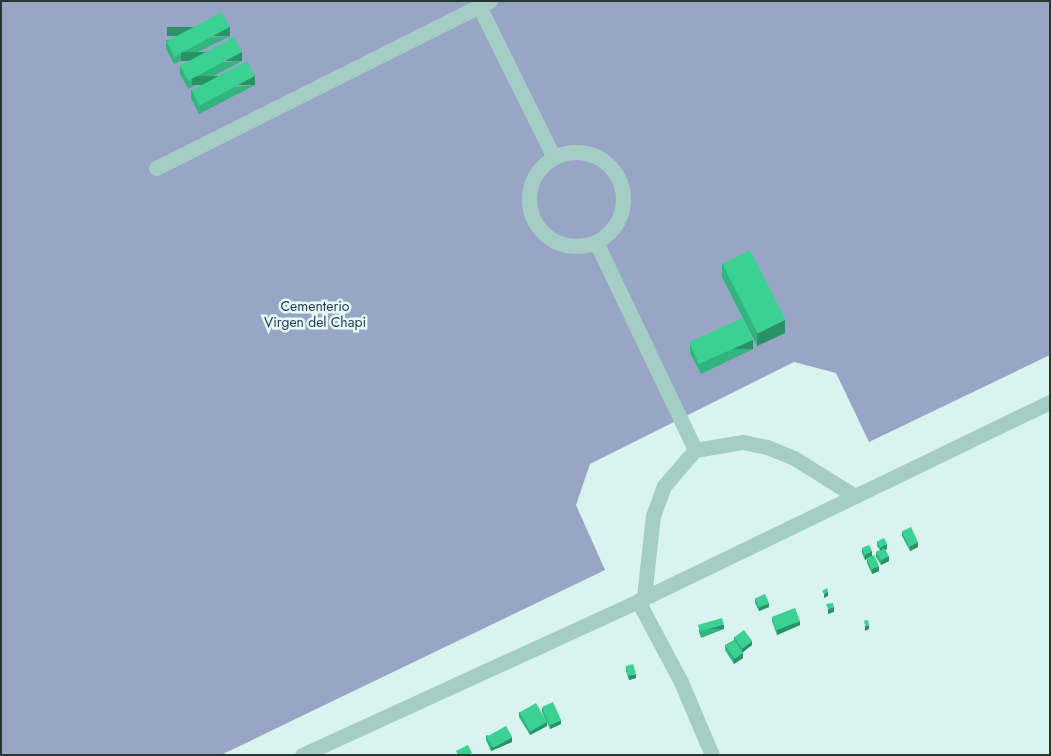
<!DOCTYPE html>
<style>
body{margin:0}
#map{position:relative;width:1051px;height:756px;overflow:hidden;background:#d9f4f0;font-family:Jost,sans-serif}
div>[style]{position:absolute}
.green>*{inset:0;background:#98a5c4}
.minor>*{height:15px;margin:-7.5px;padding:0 7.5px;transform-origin:7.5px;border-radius:7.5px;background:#a4cdc5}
.minor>.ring{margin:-7.5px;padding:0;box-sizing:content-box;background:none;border:15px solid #a4cdc5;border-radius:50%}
.wall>*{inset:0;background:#32b47e}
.shaded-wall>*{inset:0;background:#299267;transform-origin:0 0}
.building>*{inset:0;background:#3ad193;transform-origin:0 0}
span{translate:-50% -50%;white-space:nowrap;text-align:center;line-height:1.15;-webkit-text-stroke:5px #e5fbf9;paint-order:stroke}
.park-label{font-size:14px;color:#283558}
.frame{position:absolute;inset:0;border:2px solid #263731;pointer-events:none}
</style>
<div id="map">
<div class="green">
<i style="clip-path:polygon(1px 1px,1050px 1px,1050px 355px,869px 442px,836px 373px,794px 362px,590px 464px,576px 505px,605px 570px,221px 755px,1px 755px)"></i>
</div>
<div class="minor">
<i style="left:479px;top:6px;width:169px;rotate:63.7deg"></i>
<i class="ring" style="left:529px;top:152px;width:79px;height:79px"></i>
<i style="left:156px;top:168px;width:373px;rotate:-26.6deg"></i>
<i style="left:596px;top:242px;width:230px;rotate:64.5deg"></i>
<i style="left:644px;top:597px;width:81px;rotate:-83.7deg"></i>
<i style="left:653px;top:516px;width:32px;rotate:-70deg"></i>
<i style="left:664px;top:486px;width:48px;rotate:-49.3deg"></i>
<i style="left:695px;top:450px;width:49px;rotate:-9.5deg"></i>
<i style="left:743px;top:442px;width:25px;rotate:12deg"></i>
<i style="left:767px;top:447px;width:29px;rotate:22deg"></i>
<i style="left:794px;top:458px;width:72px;rotate:31.9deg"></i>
<i style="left:638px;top:601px;width:92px;rotate:62deg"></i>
<i style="left:681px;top:682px;width:79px;rotate:67deg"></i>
<i style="left:302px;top:755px;width:370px;rotate:-24.6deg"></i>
<i style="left:638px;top:601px;width:458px;rotate:-25.8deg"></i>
</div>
<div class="wall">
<i style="clip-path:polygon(230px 36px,174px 64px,166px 49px,166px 40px)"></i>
<i style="clip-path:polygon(242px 61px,188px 89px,180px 74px,180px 65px)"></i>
<i style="clip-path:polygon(255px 85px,199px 114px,191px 98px,191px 90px)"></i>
<i style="clip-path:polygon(722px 263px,785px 333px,757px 346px,722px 277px)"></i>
<i style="clip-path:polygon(690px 344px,753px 349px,701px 374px,690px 353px)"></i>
<i style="clip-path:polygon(902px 531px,918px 547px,910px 551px,902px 536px)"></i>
<i style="clip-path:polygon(877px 541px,887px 549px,885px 549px,889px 561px,881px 565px,876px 557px,876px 552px,880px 550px,877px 546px)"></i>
<i style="clip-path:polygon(862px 548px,872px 556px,865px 560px,862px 553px)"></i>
<i style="clip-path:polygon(867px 558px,879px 571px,872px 574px,867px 563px)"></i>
<i style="clip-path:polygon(755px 598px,769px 607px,759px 611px,755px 603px)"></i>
<i style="clip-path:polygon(772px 617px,800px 625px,777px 635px,772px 621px)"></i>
<i style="clip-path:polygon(699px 627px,724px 629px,701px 638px,699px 632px)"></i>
<i style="clip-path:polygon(734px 637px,752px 645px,742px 652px,743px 658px,734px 664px,725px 650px,725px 645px,734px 640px)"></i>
<i style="clip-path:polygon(626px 667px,636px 678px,629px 680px,626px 671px)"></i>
<i style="clip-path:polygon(542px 707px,561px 724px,550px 729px,547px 722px,547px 726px,530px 735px,519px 717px,519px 712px,546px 721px,542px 712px)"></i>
<i style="clip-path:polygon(486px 735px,512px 742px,491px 751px,486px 740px)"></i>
</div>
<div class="shaded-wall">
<i style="left:230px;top:27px;width:9px;height:63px;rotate:90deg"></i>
<i style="left:242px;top:52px;width:9px;height:61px;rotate:90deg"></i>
<i style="left:255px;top:76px;width:9px;height:63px;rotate:90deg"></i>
<i style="clip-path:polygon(785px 320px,785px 333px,757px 346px,757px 333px)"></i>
<i style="left:753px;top:340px;width:9px;height:58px;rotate:90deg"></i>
<i style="clip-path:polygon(918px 542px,918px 547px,910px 551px,910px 546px)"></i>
<i style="clip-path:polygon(887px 544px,887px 549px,880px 552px,880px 547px)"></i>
<i style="clip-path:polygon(872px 551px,872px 556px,865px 560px,865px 555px)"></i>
<i style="clip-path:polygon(889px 556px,889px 561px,881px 565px,881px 561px)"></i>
<i style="clip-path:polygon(879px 566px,879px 571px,872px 574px,872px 569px)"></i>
<i style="clip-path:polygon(828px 591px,828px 596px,824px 598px,824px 594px)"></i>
<i style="clip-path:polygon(769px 603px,769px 607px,759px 611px,759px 607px)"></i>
<i style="clip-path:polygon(834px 607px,834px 612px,828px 614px,828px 609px)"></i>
<i style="clip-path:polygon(800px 621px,800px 625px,777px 635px,777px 630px)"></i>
<i style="left:724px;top:625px;width:4px;height:25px;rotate:90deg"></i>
<i style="clip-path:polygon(869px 625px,869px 629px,865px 631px,865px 626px)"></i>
<i style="clip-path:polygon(752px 641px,752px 645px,742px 653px,742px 648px)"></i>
<i style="clip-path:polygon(743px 653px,743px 658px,734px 664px,734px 659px)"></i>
<i style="clip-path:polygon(636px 674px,636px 678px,629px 680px,629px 676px)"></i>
<i style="clip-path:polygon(561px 720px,561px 724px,550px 729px,550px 725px)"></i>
<i style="clip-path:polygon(547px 722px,547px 726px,530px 735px,530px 731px)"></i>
<i style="clip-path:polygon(512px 737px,512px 742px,491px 751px,491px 747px)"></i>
</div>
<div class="building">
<i style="left:222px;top:12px;width:17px;height:63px;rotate:62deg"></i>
<i style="left:234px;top:37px;width:17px;height:61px;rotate:62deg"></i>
<i style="left:247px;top:61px;width:17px;height:63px;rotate:62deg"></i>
<i style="left:750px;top:250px;width:78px;height:31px;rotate:63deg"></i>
<i style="left:743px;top:318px;width:24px;height:59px;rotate:66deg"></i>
<i style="left:911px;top:527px;width:17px;height:10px;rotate:65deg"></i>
<i style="left:884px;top:538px;width:7px;height:8px;rotate:63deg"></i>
<i style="clip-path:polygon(869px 545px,872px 551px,865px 555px,862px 548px)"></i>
<i style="left:884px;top:548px;width:9px;height:9px;rotate:58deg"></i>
<i style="left:874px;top:555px;width:12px;height:8px;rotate:66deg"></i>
<i style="clip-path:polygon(827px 588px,828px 591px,824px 594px,822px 591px)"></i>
<i style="left:765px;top:594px;width:10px;height:11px;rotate:66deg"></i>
<i style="clip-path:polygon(833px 603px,834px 607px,828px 609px,826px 604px)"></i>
<i style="left:795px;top:608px;width:14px;height:25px;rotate:69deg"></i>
<i style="left:722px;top:618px;width:7px;height:25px;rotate:74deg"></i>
<i style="left:868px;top:620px;width:5px;height:4px;rotate:79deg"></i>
<i style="left:744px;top:630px;width:14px;height:12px;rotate:54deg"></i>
<i style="left:734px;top:640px;width:16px;height:10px;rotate:55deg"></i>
<i style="left:633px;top:664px;width:10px;height:8px;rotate:73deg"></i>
<i style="left:553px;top:702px;width:20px;height:12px;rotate:66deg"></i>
<i style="left:536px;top:703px;width:22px;height:19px;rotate:60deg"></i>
<i style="left:506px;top:726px;width:13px;height:22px;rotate:61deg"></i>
<i style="clip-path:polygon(468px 745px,472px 753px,468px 755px,458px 755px,456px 751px)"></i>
</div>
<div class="park-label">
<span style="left:315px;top:314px">Cementerio<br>Virgen del Chapi</span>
</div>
<div class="frame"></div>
</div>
